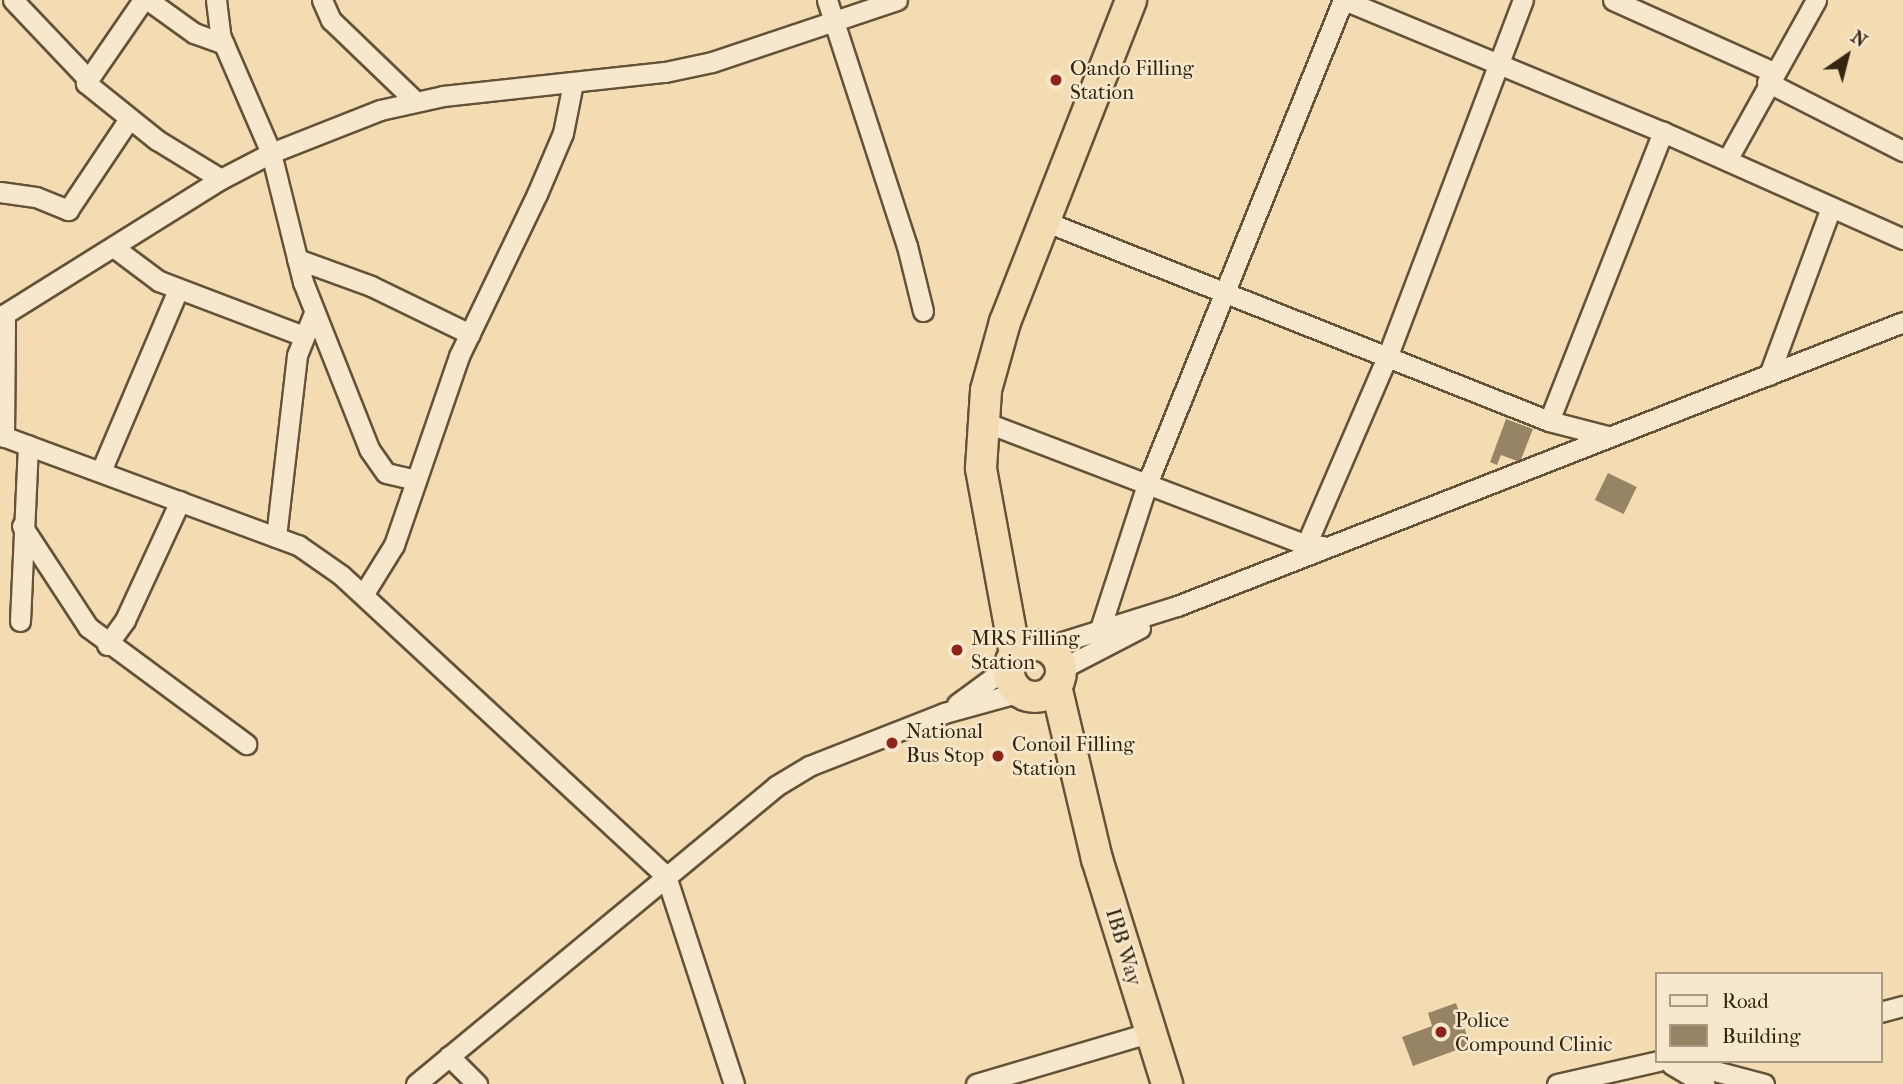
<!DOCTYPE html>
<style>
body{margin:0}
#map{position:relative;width:1903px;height:1084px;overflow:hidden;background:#f3dbb2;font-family:"IM FELL French Canon",serif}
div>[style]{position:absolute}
.building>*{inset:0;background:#978465;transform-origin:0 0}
.roads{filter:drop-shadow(2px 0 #645239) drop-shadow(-2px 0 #645239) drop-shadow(0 2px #645239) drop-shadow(0 -2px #645239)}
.minor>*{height:19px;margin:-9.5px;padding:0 9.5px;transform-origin:9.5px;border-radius:9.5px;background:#f7e8cd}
.highway>*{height:30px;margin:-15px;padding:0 15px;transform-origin:15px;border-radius:15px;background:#f3dbb2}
.highway>.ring{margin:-15px;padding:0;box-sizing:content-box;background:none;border:30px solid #f3dbb2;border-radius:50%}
.dots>*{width:19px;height:19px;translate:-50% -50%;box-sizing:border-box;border:4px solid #f7e8cd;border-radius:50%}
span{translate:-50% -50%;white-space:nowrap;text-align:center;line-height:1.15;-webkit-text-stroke:5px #f7e8cd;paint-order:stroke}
.poi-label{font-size:21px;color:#342511}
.left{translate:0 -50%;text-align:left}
.street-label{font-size:21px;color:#342511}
.legend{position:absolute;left:1655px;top:972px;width:228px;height:91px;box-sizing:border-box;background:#f7e8cd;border:2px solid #a99a82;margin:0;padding:9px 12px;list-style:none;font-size:21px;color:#342511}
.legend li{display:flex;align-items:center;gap:14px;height:35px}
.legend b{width:35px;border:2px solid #a99a82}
.north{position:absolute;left:1812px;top:21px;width:70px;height:70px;-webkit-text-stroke:5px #f7e8cd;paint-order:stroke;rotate:35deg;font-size:19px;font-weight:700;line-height:28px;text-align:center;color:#342511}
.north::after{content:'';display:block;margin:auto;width:24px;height:32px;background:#342511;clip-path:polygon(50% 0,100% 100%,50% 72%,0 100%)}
</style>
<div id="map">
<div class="building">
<i style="clip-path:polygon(1506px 419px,1533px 429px,1520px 462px,1501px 455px,1497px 465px,1490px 462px)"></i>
<i style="left:1608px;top:473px;width:32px;height:30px;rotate:26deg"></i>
<i style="clip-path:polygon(1456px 1003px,1470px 1045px,1413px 1066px,1402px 1037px,1432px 1026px,1428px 1013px)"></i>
</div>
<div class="roads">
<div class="minor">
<i style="left:13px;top:0;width:106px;rotate:46.5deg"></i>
<i style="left:143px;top:0;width:101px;rotate:124.5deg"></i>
<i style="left:86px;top:83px;width:91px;rotate:38.8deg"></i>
<i style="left:157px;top:140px;width:75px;rotate:31.4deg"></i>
<i style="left:148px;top:0;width:57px;rotate:35.7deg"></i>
<i style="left:194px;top:33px;width:32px;rotate:20deg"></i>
<i style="left:216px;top:0;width:35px;rotate:83deg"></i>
<i style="left:220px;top:35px;width:129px;rotate:66.6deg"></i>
<i style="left:271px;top:153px;width:133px;rotate:76.1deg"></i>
<i style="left:303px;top:282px;width:180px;rotate:68.4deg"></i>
<i style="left:369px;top:449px;width:29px;rotate:55deg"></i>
<i style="left:386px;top:473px;width:31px;rotate:13deg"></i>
<i style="left:322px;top:0;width:22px;rotate:66deg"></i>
<i style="left:331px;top:20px;width:115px;rotate:43.9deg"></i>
<i style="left:827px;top:0;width:259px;rotate:72deg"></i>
<i style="left:907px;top:246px;width:67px;rotate:76.2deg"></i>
<i style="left:1344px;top:0;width:345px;rotate:22.5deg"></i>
<i style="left:1663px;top:132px;width:263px;rotate:24deg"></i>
<i style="left:1613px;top:0;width:175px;rotate:24.2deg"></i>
<i style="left:1767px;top:82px;width:153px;rotate:26.9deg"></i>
<i style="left:1727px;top:160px;width:183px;rotate:-60.9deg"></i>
<i style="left:0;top:192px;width:36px;rotate:8deg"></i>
<i style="left:36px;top:197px;width:35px;rotate:22deg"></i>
<i style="left:68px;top:210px;width:110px;rotate:-56.2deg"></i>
<i style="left:1044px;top:221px;width:543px;rotate:21.61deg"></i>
<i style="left:1549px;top:421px;width:60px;rotate:14.5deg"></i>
<i style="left:116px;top:249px;width:54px;rotate:36.7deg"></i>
<i style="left:159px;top:281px;width:155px;rotate:20.8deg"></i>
<i style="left:297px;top:259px;width:79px;rotate:20deg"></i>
<i style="left:371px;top:286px;width:110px;rotate:25.9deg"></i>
<i style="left:0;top:317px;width:261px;rotate:-32deg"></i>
<i style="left:221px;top:179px;width:56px;rotate:-27.5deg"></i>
<i style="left:271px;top:153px;width:117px;rotate:-21.5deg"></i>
<i style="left:380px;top:110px;width:65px;rotate:-12.5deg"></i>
<i style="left:443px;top:96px;width:223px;rotate:-6.2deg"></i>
<i style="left:665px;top:72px;width:48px;rotate:-12deg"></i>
<i style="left:712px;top:62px;width:195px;rotate:-18.5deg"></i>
<i style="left:1769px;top:375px;width:179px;rotate:-69.7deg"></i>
<i style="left:982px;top:421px;width:347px;rotate:20.9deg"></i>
<i style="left:1549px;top:421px;width:311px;rotate:-68.5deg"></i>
<i style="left:0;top:435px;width:318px;rotate:20.3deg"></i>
<i style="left:298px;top:545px;width:52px;rotate:34.9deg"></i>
<i style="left:341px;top:575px;width:443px;rotate:42.8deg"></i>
<i style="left:666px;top:876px;width:219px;rotate:71.9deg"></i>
<i style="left:4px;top:437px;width:123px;rotate:-89.5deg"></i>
<i style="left:101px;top:471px;width:197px;rotate:-67deg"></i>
<i style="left:22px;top:526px;width:121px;rotate:56.8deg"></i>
<i style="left:88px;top:627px;width:197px;rotate:36.5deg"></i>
<i style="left:276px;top:537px;width:183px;rotate:-83.4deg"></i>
<i style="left:297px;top:355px;width:45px;rotate:-68deg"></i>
<i style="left:1323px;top:546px;width:17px;rotate:-177deg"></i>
<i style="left:1306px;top:545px;width:207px;rotate:-66.7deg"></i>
<i style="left:1388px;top:355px;width:380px;rotate:-69.2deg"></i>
<i style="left:363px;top:595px;width:59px;rotate:-58.2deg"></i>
<i style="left:394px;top:545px;width:200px;rotate:-71deg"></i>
<i style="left:459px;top:356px;width:180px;rotate:-64.3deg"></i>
<i style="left:537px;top:194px;width:66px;rotate:-66.9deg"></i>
<i style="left:563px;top:133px;width:51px;rotate:-78.7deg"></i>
<i style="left:20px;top:621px;width:176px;rotate:-87.4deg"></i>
<i style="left:1099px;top:632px;width:156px;rotate:-72deg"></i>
<i style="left:1147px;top:484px;width:522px;rotate:-67.95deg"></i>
<i style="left:107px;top:645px;width:31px;rotate:-54deg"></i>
<i style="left:125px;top:620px;width:131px;rotate:-65.2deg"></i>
<i style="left:1046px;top:647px;width:137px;rotate:-17.4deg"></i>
<i style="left:1177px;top:606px;width:780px;rotate:-21.36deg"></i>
<i style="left:1061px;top:669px;width:89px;rotate:-27.4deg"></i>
<i style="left:957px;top:704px;width:66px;rotate:-36.3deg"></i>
<i style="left:1880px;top:1012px;width:24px;rotate:-15deg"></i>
<i style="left:449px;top:1056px;width:40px;rotate:45deg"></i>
<i style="left:1677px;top:1061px;width:90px;rotate:14.8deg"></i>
<i style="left:1671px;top:1064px;width:39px;rotate:31deg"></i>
<i style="left:416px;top:1084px;width:467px;rotate:-39.6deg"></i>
<i style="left:776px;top:786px;width:39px;rotate:-31deg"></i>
<i style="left:809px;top:766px;width:145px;rotate:-21.4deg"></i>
<i style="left:944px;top:713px;width:79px;rotate:-15.4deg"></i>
<i style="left:976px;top:1084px;width:183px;rotate:-16.5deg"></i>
<i style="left:1557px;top:1084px;width:104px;rotate:-12.8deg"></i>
</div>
<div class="highway">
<i class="ring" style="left:1009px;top:645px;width:22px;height:22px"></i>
<i style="left:1015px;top:654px;width:189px;rotate:-100.4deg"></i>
<i style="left:981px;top:468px;width:78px;rotate:-86.3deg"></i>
<i style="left:986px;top:390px;width:71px;rotate:-74.4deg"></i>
<i style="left:1005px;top:322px;width:346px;rotate:-68.6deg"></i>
<i style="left:1056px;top:686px;width:178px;rotate:76.7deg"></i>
<i style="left:1097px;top:859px;width:236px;rotate:72.7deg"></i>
</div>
</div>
<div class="dots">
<i style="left:1056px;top:80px;background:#8f2418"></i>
<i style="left:957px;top:650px;background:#8f2418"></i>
<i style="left:892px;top:743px;background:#8f2418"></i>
<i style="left:998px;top:756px;background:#8f2418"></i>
<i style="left:1441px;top:1032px;background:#8f2418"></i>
</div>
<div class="poi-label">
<span class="left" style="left:1070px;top:80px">Oando Filling<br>Station</span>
<span class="left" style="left:971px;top:650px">MRS Filling<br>Station</span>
<span class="left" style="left:906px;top:743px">National<br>Bus Stop</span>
<span class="left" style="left:1012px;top:756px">Conoil Filling<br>Station</span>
<span class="left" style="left:1455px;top:1032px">Police<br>Compound Clinic</span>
</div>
<div class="street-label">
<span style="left:1124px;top:947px;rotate:73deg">IBB Way</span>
</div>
<ul class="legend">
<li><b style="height:9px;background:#f7e8cd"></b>Road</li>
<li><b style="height:19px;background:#978465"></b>Building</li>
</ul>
<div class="north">N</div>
</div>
